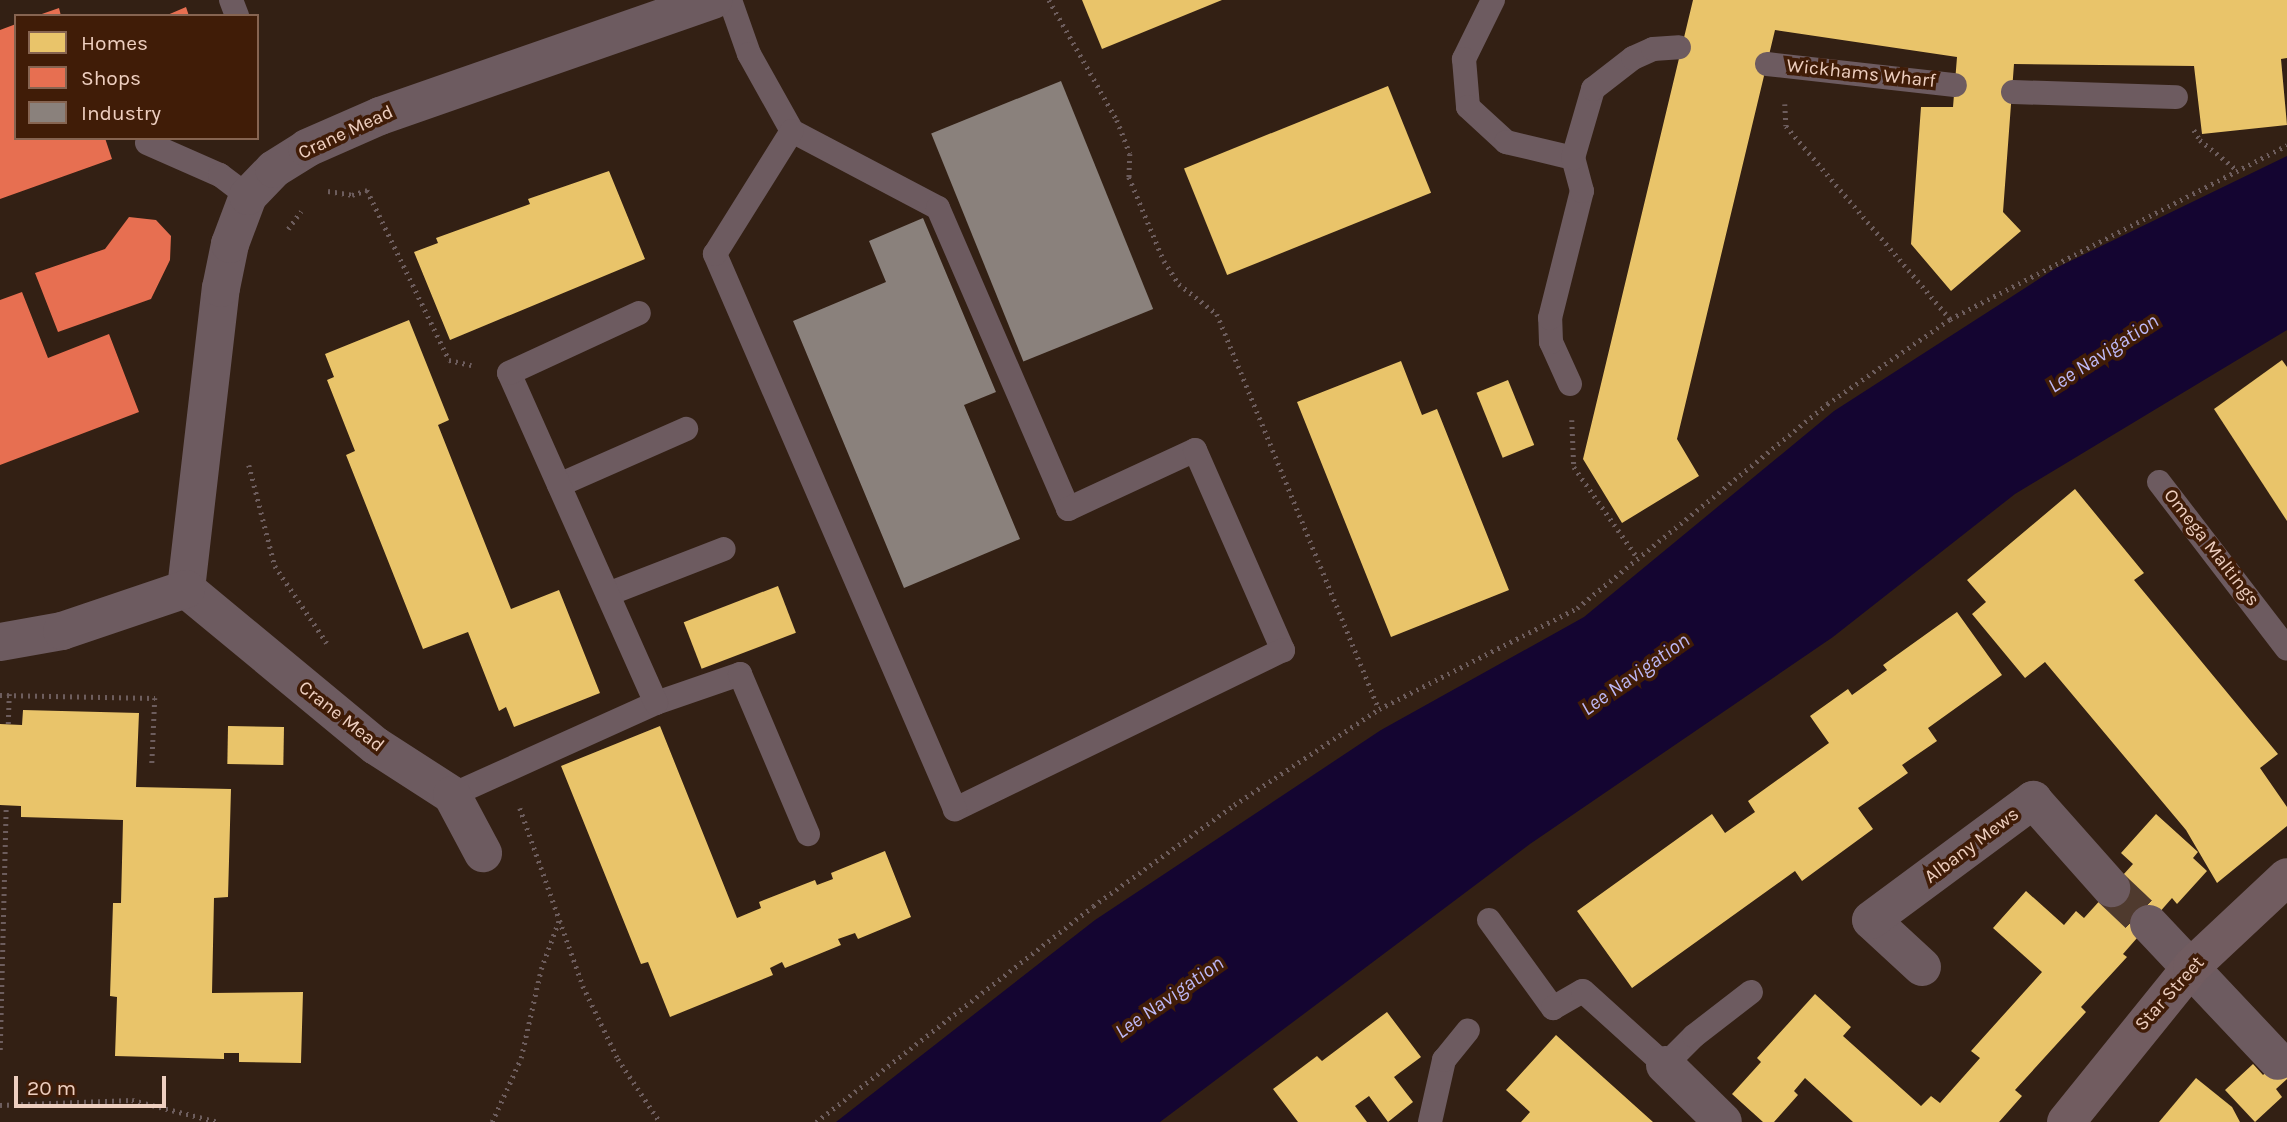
<!DOCTYPE html>
<style>
body{margin:0}
#map{position:relative;width:2287px;height:1122px;overflow:hidden;background:#332014;font-family:Karla,sans-serif}
div>[style]{position:absolute}
.water>*{inset:0;background:#140531}
.homes>*{inset:0;background:#e9c46a;transform-origin:0 0}
.shops>*{inset:0;background:#e76f51}
.industry>*{inset:0;background:#8a817c;transform-origin:0 0}
.minor-tunnel>*{height:38px;margin-top:-19px;transform-origin:0;background:repeating-linear-gradient(90deg,#4f3a2e 0 38px,transparent 0 57px)}
.path>*{height:4.5px;margin-top:-2.25px;transform-origin:0;background:repeating-linear-gradient(90deg,#6d5d5d 0 2px,transparent 0 7px)}
.service>*{height:24px;margin:-12px;padding:0 12px;transform-origin:12px;border-radius:12px;background:#6d5b60}
.minor>*{height:38px;margin:-19px;padding:0 19px;transform-origin:19px;border-radius:19px;background:#6d5b60}
.secondary>*{height:38px;margin:-19px;padding:0 19px;transform-origin:19px;border-radius:19px;background:#715c60}
span{translate:-50% -50%;white-space:nowrap;text-align:center;line-height:1.15;-webkit-text-stroke:7px #401c07;paint-order:stroke}
.street-label{font-size:19px;color:#eecfc0}
.water-label{font-size:21px;color:#bdb8f5;font-style:italic}
.legend{position:absolute;left:14px;top:14px;width:245px;height:126px;box-sizing:border-box;background:#401c07;border:2px solid #866451;margin:0;padding:9px 12px;list-style:none;font-size:21px;color:#eecfc0}
.legend li{display:flex;align-items:center;gap:14px;height:35px}
.legend b{width:35px;border:2px solid #866451}
.scale{position:absolute;left:14px;top:1076px;width:152px;height:32px;box-sizing:border-box;border:4px solid #eecfc0;border-top:0;padding-left:9px;font-size:21px;line-height:24px;white-space:nowrap;color:#eecfc0;-webkit-text-stroke:5px #401c07;paint-order:stroke}
</style>
<div id="map">
<div class="water">
<i style="clip-path:polygon(2287px 156px,2287px 330px,2015px 494px,1833px 637px,1530px 844px,1160px 1122px,836px 1122px,1095px 920px,1381px 730px,1584px 617px,1834px 411px,2056px 268px)"></i>
</div>
<div class="homes">
<i style="clip-path:polygon(1082px 0,1222px 0,1102px 49px)"></i>
<i style="clip-path:polygon(1693px 0,2287px 0,2287px 58px,2281px 59px,2287px 125px,2202px 134px,2194px 66px,2014px 64px,2003px 212px,2021px 231px,1951px 291px,1911px 244px,1921px 107px,1953px 107px,1957px 57px,1775px 30px,1677px 439px,1699px 476px,1622px 523px,1583px 459px)"></i>
<i style="left:1388px;top:86px;width:115px;height:220px;rotate:68deg"></i>
<i style="clip-path:polygon(609px 171px,645px 259px,450px 340px,414px 252px,438px 243px,436px 238px,530px 204px,528px 199px)"></i>
<i style="clip-path:polygon(409px 320px,449px 420px,438px 425px,511px 609px,559px 590px,600px 693px,514px 727px,506px 707px,499px 711px,468px 632px,423px 649px,346px 455px,355px 451px,327px 380px,334px 377px,325px 354px)"></i>
<i style="clip-path:polygon(2282px 360px,2287px 367px,2287px 521px,2214px 409px)"></i>
<i style="clip-path:polygon(1401px 361px,1422px 415px,1437px 409px,1509px 590px,1391px 637px,1297px 402px)"></i>
<i style="left:1508px;top:380px;width:70px;height:34px;rotate:68deg"></i>
<i style="clip-path:polygon(2075px 489px,2144px 573px,2134px 580px,2278px 754px,2260px 768px,2287px 807px,2287px 826px,2217px 883px,2186px 830px,2045px 662px,2025px 678px,1972px 614px,1986px 602px,1967px 580px)"></i>
<i style="left:778px;top:586px;width:50px;height:101px;rotate:69deg"></i>
<i style="clip-path:polygon(1957px 612px,2002px 675px,1928px 728px,1937px 741px,1902px 765px,1908px 773px,1858px 808px,1873px 829px,1802px 881px,1795px 871px,1632px 988px,1577px 911px,1712px 814px,1725px 833px,1755px 812px,1748px 801px,1829px 743px,1810px 716px,1848px 689px,1852px 695px,1887px 670px,1883px 665px)"></i>
<i style="clip-path:polygon(23px 710px,139px 713px,136px 787px,231px 789px,228px 897px,214px 898px,212px 993px,303px 992px,301px 1063px,239px 1062px,239px 1053px,224px 1053px,224px 1059px,115px 1056px,117px 997px,110px 996px,113px 903px,121px 903px,123px 820px,21px 817px,21px 806px,0 805px,0 724px,22px 725px)"></i>
<i style="left:228px;top:726px;width:56px;height:38px;rotate:1deg"></i>
<i style="clip-path:polygon(660px 726px,737px 918px,761px 908px,759px 902px,815px 880px,817px 885px,833px 879px,831px 873px,885px 851px,911px 917px,858px 939px,855px 933px,838px 939px,841px 945px,785px 968px,782px 962px,770px 968px,773px 975px,670px 1017px,648px 962px,641px 964px,561px 766px)"></i>
<i style="clip-path:polygon(2156px 814px,2198px 852px,2193px 858px,2207px 871px,2177px 904px,2172px 898px,2123px 954px,2127px 957px,2081px 1007px,2086px 1012px,2015px 1090px,2022px 1096px,1999px 1122px,1853px 1122px,1805px 1078px,1794px 1091px,1798px 1095px,1774px 1122px,1763px 1122px,1732px 1094px,1761px 1062px,1757px 1058px,1815px 994px,1851px 1027px,1843px 1036px,1921px 1106px,1931px 1096px,1940px 1103px,1980px 1058px,1971px 1051px,2042px 972px,1993px 928px,2026px 891px,2064px 925px,2076px 911px,2084px 918px,2133px 864px,2121px 853px)"></i>
<i style="clip-path:polygon(1387px 1012px,1421px 1057px,1394px 1077px,1413px 1102px,1388px 1122px,1369px 1096px,1355px 1106px,1367px 1122px,1298px 1122px,1273px 1089px,1317px 1056px,1322px 1061px)"></i>
<i style="clip-path:polygon(1556px 1035px,1604px 1078px,1653px 1122px,1521px 1122px,1530px 1112px,1506px 1090px)"></i>
<i style="clip-path:polygon(2287px 1053px,2287px 1079px,2276px 1089px,2282px 1097px,2255px 1122px,2225px 1090px,2253px 1064px,2263px 1075px)"></i>
<i style="clip-path:polygon(2196px 1078px,2232px 1107px,2240px 1122px,2159px 1122px)"></i>
</div>
<div class="shops">
<i style="clip-path:polygon(186px 7px,189px 16px,165px 16px)"></i>
<i style="clip-path:polygon(59px 8px,61px 16px,39px 16px,39px 15px)"></i>
<i style="clip-path:polygon(16px 24px,16px 138px,105px 138px,112px 159px,0 199px,0 30px)"></i>
<i style="clip-path:polygon(129px 217px,156px 220px,171px 236px,170px 260px,151px 299px,58px 332px,35px 273px,105px 249px)"></i>
<i style="clip-path:polygon(22px 292px,48px 358px,109px 334px,139px 412px,0 465px,0 300px)"></i>
</div>
<div class="industry">
<i style="left:1061px;top:81px;width:246px;height:140px;rotate:68deg"></i>
<i style="clip-path:polygon(923px 218px,996px 392px,964px 405px,1020px 539px,904px 588px,793px 321px,886px 282px,869px 241px)"></i>
</div>
<div class="minor-tunnel">
<i style="left:2111px;top:888px;width:52px;rotate:43.5deg"></i>
</div>
<div class="path">
<i style="left:1049px;top:0;width:138px;rotate:60.5deg"></i>
<i style="left:1117px;top:120px;width:36px;rotate:69deg"></i>
<i style="left:1130px;top:154px;width:23px;rotate:92deg"></i>
<i style="left:1129px;top:177px;width:91px;rotate:67.4deg"></i>
<i style="left:1164px;top:261px;width:27px;rotate:57deg"></i>
<i style="left:1179px;top:284px;width:48px;rotate:38.3deg"></i>
<i style="left:1217px;top:314px;width:427px;rotate:67.7deg"></i>
<i style="left:1785px;top:104px;width:22px;rotate:87deg"></i>
<i style="left:1786px;top:126px;width:253px;rotate:49.6deg"></i>
<i style="left:2194px;top:130px;width:12px;rotate:59deg"></i>
<i style="left:2200px;top:140px;width:48px;rotate:39deg"></i>
<i style="left:328px;top:191px;width:24px;rotate:9deg"></i>
<i style="left:352px;top:195px;width:16px;rotate:-18deg"></i>
<i style="left:367px;top:190px;width:189px;rotate:64.2deg"></i>
<i style="left:449px;top:360px;width:23px;rotate:13deg"></i>
<i style="left:288px;top:229px;width:22px;rotate:-54deg"></i>
<i style="left:1572px;top:420px;width:47px;rotate:87.6deg"></i>
<i style="left:1574px;top:467px;width:110px;rotate:55deg"></i>
<i style="left:249px;top:465px;width:104px;rotate:75.6deg"></i>
<i style="left:275px;top:566px;width:93px;rotate:56deg"></i>
<i style="left:0;top:695px;width:155px;rotate:1.1deg"></i>
<i style="left:155px;top:698px;width:66px;rotate:92.6deg"></i>
<i style="left:8px;top:724px;width:30px;rotate:-88deg"></i>
<i style="left:520px;top:808px;width:189px;rotate:70.5deg"></i>
<i style="left:583px;top:986px;width:81px;rotate:64.4deg"></i>
<i style="left:618px;top:1059px;width:76px;rotate:56.3deg"></i>
<i style="left:0;top:1050px;width:245px;rotate:-88.6deg"></i>
<i style="left:0;top:1105px;width:132px;rotate:-2.2deg"></i>
<i style="left:132px;top:1100px;width:89px;rotate:14.3deg"></i>
<i style="left:492px;top:1122px;width:70px;rotate:-65.6deg"></i>
<i style="left:521px;top:1058px;width:91px;rotate:-77.3deg"></i>
<i style="left:541px;top:969px;width:52px;rotate:-69.8deg"></i>
<i style="left:816px;top:1122px;width:351px;rotate:-37.9deg"></i>
<i style="left:1093px;top:906px;width:173px;rotate:-35.6deg"></i>
<i style="left:1234px;top:805px;width:174px;rotate:-33.5deg"></i>
<i style="left:1379px;top:709px;width:222px;rotate:-27deg"></i>
<i style="left:1577px;top:608px;width:323px;rotate:-39.2deg"></i>
<i style="left:1827px;top:404px;width:150px;rotate:-34.6deg"></i>
<i style="left:1950px;top:319px;width:379px;rotate:-27.3deg"></i>
</div>
<div class="service">
<i style="left:231px;top:0;width:17px;rotate:69deg"></i>
<i style="left:730px;top:0;width:57px;rotate:70.6deg"></i>
<i style="left:749px;top:54px;width:88px;rotate:60.8deg"></i>
<i style="left:792px;top:131px;width:165px;rotate:27.8deg"></i>
<i style="left:938px;top:208px;width:328px;rotate:66.6deg"></i>
<i style="left:1068px;top:509px;width:140px;rotate:-24.9deg"></i>
<i style="left:1195px;top:450px;width:219px;rotate:66.3deg"></i>
<i style="left:1283px;top:650px;width:365px;rotate:154.1deg"></i>
<i style="left:955px;top:809px;width:605px;rotate:-113.39deg"></i>
<i style="left:715px;top:254px;width:145px;rotate:-58deg"></i>
<i style="left:1493px;top:0;width:66px;rotate:116.2deg"></i>
<i style="left:1464px;top:59px;width:48px;rotate:85.2deg"></i>
<i style="left:1468px;top:107px;width:52px;rotate:42.6deg"></i>
<i style="left:1506px;top:142px;width:69px;rotate:13.4deg"></i>
<i style="left:1767px;top:64px;width:189px;rotate:6.4deg"></i>
<i style="left:2013px;top:92px;width:163px;rotate:1.8deg"></i>
<i style="left:147px;top:143px;width:80px;rotate:23.7deg"></i>
<i style="left:220px;top:175px;width:35px;rotate:37deg"></i>
<i style="left:1570px;top:384px;width:46px;rotate:-114.3deg"></i>
<i style="left:1551px;top:342px;width:24px;rotate:-92deg"></i>
<i style="left:1550px;top:318px;width:131px;rotate:-75.9deg"></i>
<i style="left:1582px;top:191px;width:34px;rotate:-105deg"></i>
<i style="left:1573px;top:158px;width:72px;rotate:-73.8deg"></i>
<i style="left:1593px;top:89px;width:51px;rotate:-37.8deg"></i>
<i style="left:1633px;top:58px;width:22px;rotate:-24deg"></i>
<i style="left:1653px;top:49px;width:26px;rotate:-4deg"></i>
<i style="left:2159px;top:482px;width:210px;rotate:52.5deg"></i>
<i style="left:559px;top:485px;width:139px;rotate:-23.8deg"></i>
<i style="left:608px;top:594px;width:124px;rotate:-21.2deg"></i>
<i style="left:656px;top:703px;width:89px;rotate:-19deg"></i>
<i style="left:740px;top:674px;width:174px;rotate:67deg"></i>
<i style="left:452px;top:795px;width:224px;rotate:-24.3deg"></i>
<i style="left:656px;top:703px;width:361px;rotate:-114deg"></i>
<i style="left:509px;top:373px;width:143px;rotate:-24.8deg"></i>
<i style="left:1489px;top:920px;width:109px;rotate:54deg"></i>
<i style="left:1553px;top:1008px;width:34px;rotate:-30deg"></i>
<i style="left:1583px;top:991px;width:110px;rotate:42.1deg"></i>
<i style="left:1665px;top:1065px;width:41px;rotate:-45deg"></i>
<i style="left:1694px;top:1036px;width:72px;rotate:-37.7deg"></i>
<i style="left:1430px;top:1122px;width:64px;rotate:-77.3deg"></i>
<i style="left:1444px;top:1060px;width:38px;rotate:-51deg"></i>
</div>
<div class="minor">
<i style="left:186px;top:589px;width:303px;rotate:-83.4deg"></i>
<i style="left:221px;top:288px;width:45px;rotate:-78.4deg"></i>
<i style="left:230px;top:244px;width:51px;rotate:-69.4deg"></i>
<i style="left:248px;top:196px;width:37px;rotate:-46deg"></i>
<i style="left:274px;top:169px;width:39px;rotate:-32deg"></i>
<i style="left:307px;top:148px;width:80px;rotate:-23.7deg"></i>
<i style="left:380px;top:116px;width:353px;rotate:-19.2deg"></i>
<i style="left:186px;top:589px;width:246px;rotate:39.6deg"></i>
<i style="left:376px;top:746px;width:90px;rotate:32.8deg"></i>
<i style="left:452px;top:795px;width:66px;rotate:61.9deg"></i>
<i style="left:0;top:642px;width:63px;rotate:-10.1deg"></i>
<i style="left:62px;top:631px;width:131px;rotate:-18.7deg"></i>
<i style="left:2149px;top:924px;width:188px;rotate:46.7deg"></i>
<i style="left:1922px;top:967px;width:69px;rotate:-137.3deg"></i>
<i style="left:1871px;top:920px;width:202px;rotate:-36.5deg"></i>
<i style="left:2033px;top:800px;width:118px;rotate:48.4deg"></i>
<i style="left:1665px;top:1065px;width:81px;rotate:44.5deg"></i>
</div>
<div class="secondary">
<i style="left:2066px;top:1122px;width:201px;rotate:-51.1deg"></i>
<i style="left:2192px;top:966px;width:130px;rotate:-43.1deg"></i>
</div>
<div class="street-label">
<span style="left:1861px;top:74px;rotate:6deg">Wickhams Wharf</span>
<span style="left:346px;top:133px;rotate:-25deg">Crane Mead</span>
<span style="left:2211px;top:548px;rotate:52deg">Omega Maltings</span>
<span style="left:341px;top:717px;rotate:38deg">Crane Mead</span>
<span style="left:1972px;top:846px;rotate:-37deg">Albany Mews</span>
<span style="left:2170px;top:994px;rotate:-48deg">Star Street</span>
</div>
<div class="water-label">
<span style="left:2103px;top:353px;rotate:-33deg">Lee Navigation</span>
<span style="left:1635px;top:674px;rotate:-35deg">Lee Navigation</span>
<span style="left:1169px;top:997px;rotate:-35deg">Lee Navigation</span>
</div>
<ul class="legend">
<li><b style="height:19px;background:#e9c46a"></b>Homes</li>
<li><b style="height:19px;background:#e76f51"></b>Shops</li>
<li><b style="height:19px;background:#8a817c"></b>Industry</li>
</ul>
<div class="scale">20 m</div>
</div>
